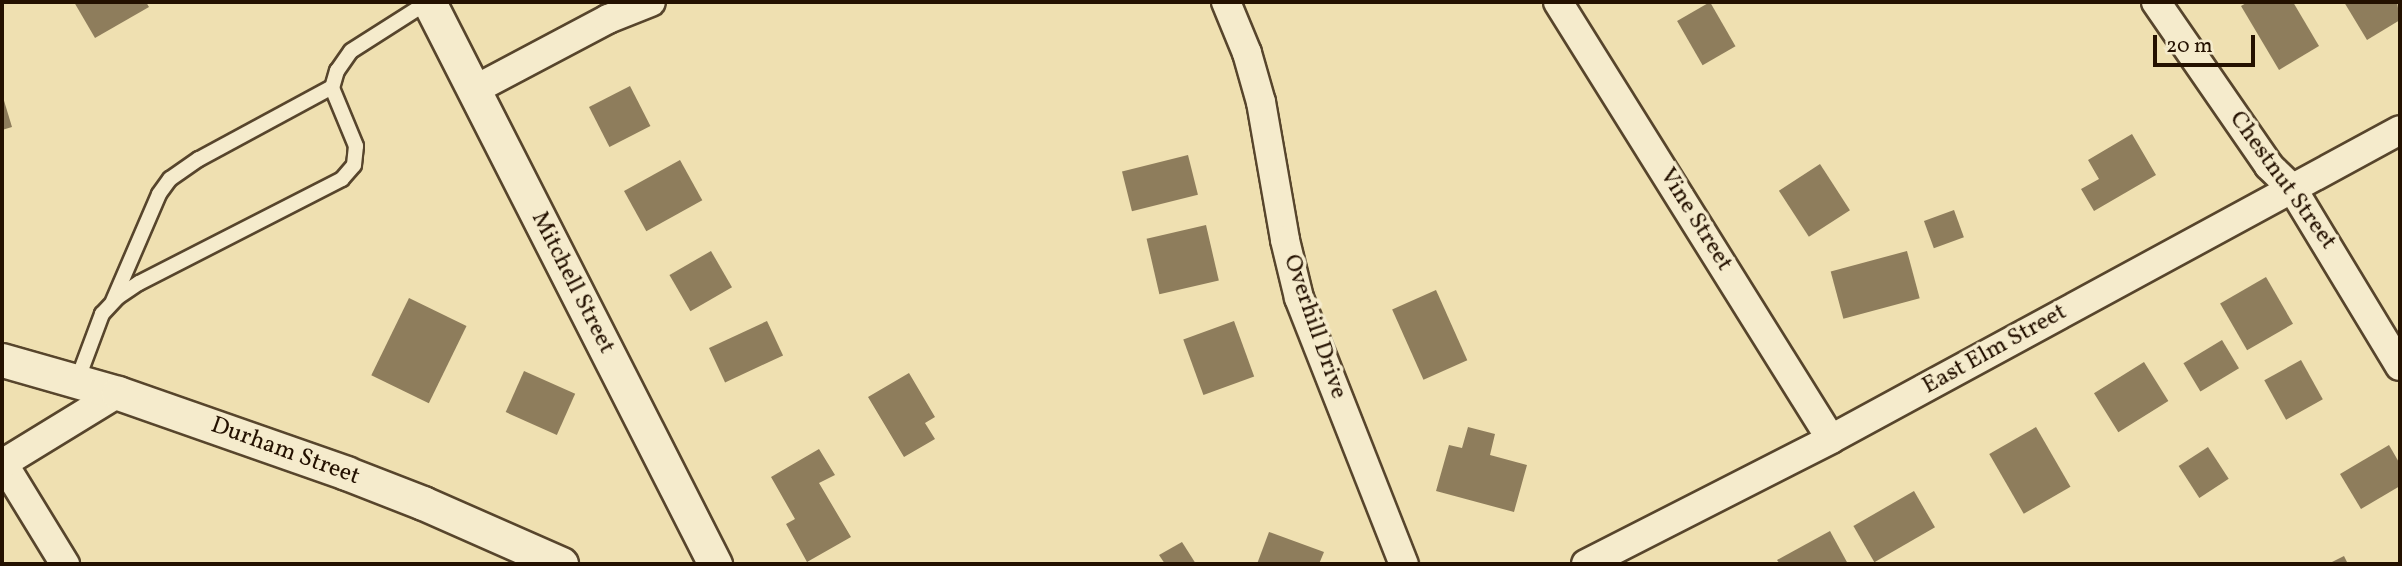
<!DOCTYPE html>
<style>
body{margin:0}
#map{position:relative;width:2402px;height:566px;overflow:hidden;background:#efe0b1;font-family:Vollkorn,serif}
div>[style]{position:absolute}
.building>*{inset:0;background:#8e7d5c;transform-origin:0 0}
.roads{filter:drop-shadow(2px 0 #57452c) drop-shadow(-2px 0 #57452c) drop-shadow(0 2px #57452c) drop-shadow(0 -2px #57452c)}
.service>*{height:14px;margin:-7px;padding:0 7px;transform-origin:7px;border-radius:7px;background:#f5ebcc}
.minor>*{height:28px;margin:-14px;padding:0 14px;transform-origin:14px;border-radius:14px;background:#f5ebcc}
.tertiary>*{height:33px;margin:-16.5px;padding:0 16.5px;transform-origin:16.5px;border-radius:16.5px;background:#f5ebcc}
span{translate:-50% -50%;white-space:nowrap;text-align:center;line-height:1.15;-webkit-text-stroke:7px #f5ebcc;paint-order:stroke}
.street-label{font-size:24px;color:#241100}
.frame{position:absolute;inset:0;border:4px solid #241100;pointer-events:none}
.scale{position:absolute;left:2153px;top:35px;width:102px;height:32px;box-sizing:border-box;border:4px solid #241100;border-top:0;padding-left:9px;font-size:21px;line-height:24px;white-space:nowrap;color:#241100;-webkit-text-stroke:5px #f5ebcc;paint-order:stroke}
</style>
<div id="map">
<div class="building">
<i style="clip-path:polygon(74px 2px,146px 2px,149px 7px,95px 38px)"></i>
<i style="left:1710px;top:2px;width:51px;height:38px;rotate:60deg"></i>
<i style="clip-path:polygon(2248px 2px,2293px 2px,2319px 46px,2279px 70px,2241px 6px)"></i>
<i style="clip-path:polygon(2344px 2px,2397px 2px,2400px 20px,2367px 40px)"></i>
<i style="left:630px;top:86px;width:45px;height:46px;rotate:63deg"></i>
<i style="clip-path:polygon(2px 94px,12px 127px,2px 130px)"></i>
<i style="clip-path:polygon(2132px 134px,2156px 175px,2094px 211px,2081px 189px,2099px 179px,2088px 160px)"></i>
<i style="left:1188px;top:155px;width:41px;height:68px;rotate:76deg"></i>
<i style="left:680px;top:160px;width:46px;height:64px;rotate:61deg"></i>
<i style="left:1820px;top:164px;width:55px;height:49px;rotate:57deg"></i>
<i style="left:1954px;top:210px;width:29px;height:32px;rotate:70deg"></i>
<i style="left:1206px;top:225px;width:57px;height:61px;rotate:77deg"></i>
<i style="left:711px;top:251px;width:42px;height:48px;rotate:60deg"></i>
<i style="left:1907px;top:251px;width:49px;height:79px;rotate:75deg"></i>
<i style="left:2266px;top:277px;width:54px;height:53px;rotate:60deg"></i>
<i style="left:1436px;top:290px;width:77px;height:48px;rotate:66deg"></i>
<i style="left:409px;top:298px;width:64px;height:86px;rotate:26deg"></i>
<i style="left:767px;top:321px;width:38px;height:64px;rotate:65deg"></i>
<i style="left:1234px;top:321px;width:59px;height:54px;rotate:70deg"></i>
<i style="left:2222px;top:340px;width:33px;height:45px;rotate:59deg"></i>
<i style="left:2301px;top:360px;width:45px;height:42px;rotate:61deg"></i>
<i style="left:2144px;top:362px;width:46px;height:59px;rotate:58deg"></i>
<i style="left:524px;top:371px;width:56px;height:45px;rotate:24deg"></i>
<i style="clip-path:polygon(909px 373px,935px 417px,925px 423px,935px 439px,904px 457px,868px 397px)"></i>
<i style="clip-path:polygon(1468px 427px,1495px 434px,1490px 455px,1527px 465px,1514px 512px,1436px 491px,1449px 445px,1462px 448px)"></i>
<i style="left:2036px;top:427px;width:69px;height:54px;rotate:60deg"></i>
<i style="clip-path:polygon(2389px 445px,2400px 464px,2400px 486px,2361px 509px,2340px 474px)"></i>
<i style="left:2208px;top:447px;width:38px;height:35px;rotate:57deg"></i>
<i style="clip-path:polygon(819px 449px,835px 475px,819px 483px,851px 537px,807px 562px,786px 524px,795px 519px,771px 477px)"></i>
<i style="left:1914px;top:491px;width:42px;height:70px;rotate:60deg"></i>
<i style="clip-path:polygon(1830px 531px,1848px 564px,1780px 564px,1777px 560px)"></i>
<i style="clip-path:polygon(1269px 532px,1324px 552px,1319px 564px,1257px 564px)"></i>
<i style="clip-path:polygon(1182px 542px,1196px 564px,1165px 564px,1159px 555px)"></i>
<i style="clip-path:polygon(2344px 556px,2348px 564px,2328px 564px)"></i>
</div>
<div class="roads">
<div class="service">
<i style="left:113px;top:301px;width:116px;rotate:-66.7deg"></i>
<i style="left:159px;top:194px;width:19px;rotate:-54deg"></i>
<i style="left:170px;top:179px;width:35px;rotate:-35deg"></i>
<i style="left:199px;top:159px;width:151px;rotate:-28.4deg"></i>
<i style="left:77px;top:381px;width:72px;rotate:-69.5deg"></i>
<i style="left:102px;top:314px;width:23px;rotate:-47deg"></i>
<i style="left:118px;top:297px;width:25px;rotate:-34deg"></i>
<i style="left:139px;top:283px;width:228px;rotate:-27.1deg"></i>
<i style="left:342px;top:179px;width:18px;rotate:-49deg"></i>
<i style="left:354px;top:165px;width:19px;rotate:-84deg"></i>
<i style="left:356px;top:146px;width:63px;rotate:-112.5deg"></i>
<i style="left:332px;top:88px;width:18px;rotate:-74deg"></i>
<i style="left:337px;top:71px;width:24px;rotate:-55deg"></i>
<i style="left:351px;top:51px;width:91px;rotate:-32.5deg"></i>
</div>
<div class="minor">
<i style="left:1226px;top:2px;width:55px;rotate:67.6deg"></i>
<i style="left:1247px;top:53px;width:51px;rotate:74.1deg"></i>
<i style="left:1261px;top:102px;width:140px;rotate:80.1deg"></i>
<i style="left:1285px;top:240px;width:60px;rotate:76.4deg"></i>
<i style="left:1299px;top:298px;width:286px;rotate:68.5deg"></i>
<i style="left:1558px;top:2px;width:515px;rotate:58.01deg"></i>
<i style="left:2156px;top:2px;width:199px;rotate:55.4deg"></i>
<i style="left:2269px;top:166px;width:32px;rotate:44deg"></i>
<i style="left:2292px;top:188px;width:208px;rotate:58.8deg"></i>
<i style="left:474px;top:90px;width:152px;rotate:-27.9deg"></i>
<i style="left:608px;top:19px;width:46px;rotate:-21.6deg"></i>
<i style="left:3px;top:463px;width:119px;rotate:58.5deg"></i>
<i style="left:2px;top:464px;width:136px;rotate:-31.5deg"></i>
<i style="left:1586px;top:564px;width:275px;rotate:-27deg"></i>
<i style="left:1831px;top:439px;width:647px;rotate:-28.5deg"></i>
</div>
<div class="tertiary">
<i style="left:429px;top:2px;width:631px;rotate:63.03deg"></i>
<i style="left:2px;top:360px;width:121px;rotate:15.9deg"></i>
<i style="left:118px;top:393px;width:242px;rotate:19.3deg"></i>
<i style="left:346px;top:473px;width:83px;rotate:21.3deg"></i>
<i style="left:423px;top:503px;width:151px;rotate:23.8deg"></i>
</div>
</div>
<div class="street-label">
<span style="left:2282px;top:181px;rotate:54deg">Chestnut Street</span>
<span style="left:1695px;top:220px;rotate:58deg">Vine Street</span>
<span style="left:572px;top:283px;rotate:63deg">Mitchell Street</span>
<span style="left:1314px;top:327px;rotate:71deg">Overhill Drive</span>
<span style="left:1995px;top:350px;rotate:-29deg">East Elm Street</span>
<span style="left:285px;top:452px;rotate:20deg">Durham Street</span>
</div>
<div class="frame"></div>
<div class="scale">20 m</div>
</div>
